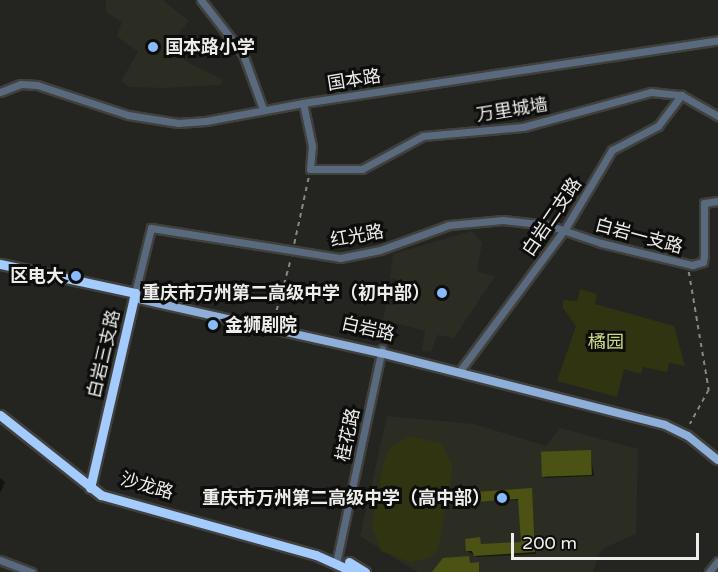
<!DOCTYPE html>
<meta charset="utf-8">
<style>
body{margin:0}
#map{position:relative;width:718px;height:572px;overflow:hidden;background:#242421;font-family:"Varela Round","Noto Sans SC",sans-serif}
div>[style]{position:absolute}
.built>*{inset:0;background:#2b2d23}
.green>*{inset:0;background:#303411}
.shadow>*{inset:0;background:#0007}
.building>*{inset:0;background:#4c5214;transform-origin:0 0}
.path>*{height:1.5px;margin-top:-0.75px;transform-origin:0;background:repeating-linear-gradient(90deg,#878784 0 4.5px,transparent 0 9px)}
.roads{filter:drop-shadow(2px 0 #40403d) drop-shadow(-2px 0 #40403d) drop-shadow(0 2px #40403d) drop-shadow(0 -2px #40403d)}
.minor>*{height:7px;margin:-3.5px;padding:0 3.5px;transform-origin:3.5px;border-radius:3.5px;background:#5a6a7e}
.major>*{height:8px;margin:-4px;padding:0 4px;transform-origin:4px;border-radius:4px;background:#8eafd9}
.highway>*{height:9px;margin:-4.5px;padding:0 4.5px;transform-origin:4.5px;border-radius:4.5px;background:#a3cbfe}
.dots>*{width:16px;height:16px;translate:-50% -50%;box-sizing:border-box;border:3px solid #0d0d0c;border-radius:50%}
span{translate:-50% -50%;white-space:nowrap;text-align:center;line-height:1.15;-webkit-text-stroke:6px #0d0d0c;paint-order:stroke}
.poi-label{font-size:18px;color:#ededeb;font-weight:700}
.left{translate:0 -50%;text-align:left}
.right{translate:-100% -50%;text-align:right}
.street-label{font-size:18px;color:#ededeb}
.park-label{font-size:18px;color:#cdd980}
.scale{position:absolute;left:511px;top:533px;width:188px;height:27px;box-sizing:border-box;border:3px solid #ededeb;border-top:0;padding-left:8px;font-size:18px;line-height:21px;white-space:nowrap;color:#ededeb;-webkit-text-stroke:4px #0d0d0c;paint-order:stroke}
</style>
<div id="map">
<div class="built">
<i style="clip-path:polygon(106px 0,163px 0,189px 21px,170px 44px,187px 62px,222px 79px,221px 85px,164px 88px,130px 87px,121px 81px,138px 52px,117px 36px,122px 22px,106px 12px)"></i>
<i style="clip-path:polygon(472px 231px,482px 243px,477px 272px,495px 276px,454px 338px,437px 335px,431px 352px,422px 350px,425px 331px,383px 320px,386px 305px,397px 305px,401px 281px,390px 278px,393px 254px)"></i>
<i style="clip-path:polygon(387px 416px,474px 424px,546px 446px,560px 428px,638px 449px,636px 534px,606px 547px,599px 553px,593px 572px,417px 572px,360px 536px)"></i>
</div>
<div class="green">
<i style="clip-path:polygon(580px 289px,597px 294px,595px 304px,674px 326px,685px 366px,669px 363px,667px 372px,643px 367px,641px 374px,624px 369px,617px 397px,557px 381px,576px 326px,563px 308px,563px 300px,577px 301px)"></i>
<i style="clip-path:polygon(410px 436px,442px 444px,453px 467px,438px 550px,429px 558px,410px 562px,381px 551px,372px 527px,384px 460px,392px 446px)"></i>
</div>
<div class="shadow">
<i style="clip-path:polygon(590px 452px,594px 476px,544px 478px)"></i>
<i style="clip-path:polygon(0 478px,5px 482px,0 493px)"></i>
<i style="clip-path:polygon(531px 490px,536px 554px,477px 557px,467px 551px,480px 539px,482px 546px,522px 543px,520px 500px,477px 501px)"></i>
</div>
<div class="building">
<i style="left:591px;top:450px;width:25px;height:50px;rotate:88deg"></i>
<i style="clip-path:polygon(532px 488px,535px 552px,474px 556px,472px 551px,466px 551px,465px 539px,480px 537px,481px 544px,521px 542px,518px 499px,476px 502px,475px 492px)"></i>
<i style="clip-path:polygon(469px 556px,470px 563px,479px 562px,479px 572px,432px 572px,443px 558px)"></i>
</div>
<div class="path">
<i style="left:294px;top:244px;width:71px;rotate:-77.7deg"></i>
<i style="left:689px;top:272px;width:120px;rotate:80.4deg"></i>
<i style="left:709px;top:390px;width:39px;rotate:119deg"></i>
<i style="left:274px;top:319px;width:63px;rotate:-74.4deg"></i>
</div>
<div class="roads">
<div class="minor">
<i style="left:201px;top:0;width:68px;rotate:52.1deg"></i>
<i style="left:243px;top:54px;width:59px;rotate:70deg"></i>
<i style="left:0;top:92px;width:22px;rotate:-21deg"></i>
<i style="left:21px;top:84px;width:16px;rotate:4deg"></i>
<i style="left:37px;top:85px;width:96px;rotate:18.2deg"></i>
<i style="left:128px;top:115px;width:51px;rotate:9.1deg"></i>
<i style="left:178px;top:123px;width:28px;rotate:-4deg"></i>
<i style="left:206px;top:121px;width:99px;rotate:-10.5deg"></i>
<i style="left:303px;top:103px;width:420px;rotate:-8.6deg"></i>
<i style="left:303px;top:103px;width:44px;rotate:78.2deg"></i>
<i style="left:312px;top:146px;width:23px;rotate:95deg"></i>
<i style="left:310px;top:169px;width:52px"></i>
<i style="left:362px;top:169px;width:69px;rotate:-28.4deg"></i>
<i style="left:423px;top:136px;width:100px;rotate:-5.1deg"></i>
<i style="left:523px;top:127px;width:133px;rotate:-15.3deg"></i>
<i style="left:651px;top:92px;width:30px;rotate:6deg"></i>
<i style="left:681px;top:95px;width:43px;rotate:29.6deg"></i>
<i style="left:135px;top:293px;width:67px;rotate:-76.2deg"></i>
<i style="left:151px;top:228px;width:191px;rotate:9deg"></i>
<i style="left:340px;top:258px;width:41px;rotate:-11.3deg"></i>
<i style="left:380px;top:250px;width:73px;rotate:-19.9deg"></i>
<i style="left:449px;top:225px;width:54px;rotate:-5.3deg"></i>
<i style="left:503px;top:220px;width:45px;rotate:6.3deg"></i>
<i style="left:548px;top:225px;width:56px;rotate:18.8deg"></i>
<i style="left:601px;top:243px;width:94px;rotate:13.6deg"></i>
<i style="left:692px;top:265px;width:11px;rotate:-15deg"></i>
<i style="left:703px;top:262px;width:6px;rotate:-81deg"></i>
<i style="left:704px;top:256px;width:53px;rotate:-90deg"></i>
<i style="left:704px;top:203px;width:14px;rotate:-8deg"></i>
<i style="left:459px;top:372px;width:178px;rotate:-53.5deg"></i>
<i style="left:565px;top:229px;width:92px;rotate:-59.3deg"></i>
<i style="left:612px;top:150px;width:52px;rotate:-27.6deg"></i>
<i style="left:658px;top:126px;width:39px;rotate:-53deg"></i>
<i style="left:0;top:560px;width:34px;rotate:21deg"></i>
<i style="left:336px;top:563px;width:219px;rotate:-77.9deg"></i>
<i style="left:709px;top:572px;width:14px;rotate:-51deg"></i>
</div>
<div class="major">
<i style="left:134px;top:298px;width:253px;rotate:12.6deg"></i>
<i style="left:381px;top:353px;width:293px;rotate:14.2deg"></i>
<i style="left:665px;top:425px;width:25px;rotate:26deg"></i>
<i style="left:688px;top:436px;width:38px;rotate:39deg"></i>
</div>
<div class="highway">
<i style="left:0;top:264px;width:138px;rotate:12.1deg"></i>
<i style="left:135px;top:293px;width:200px;rotate:103deg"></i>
<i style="left:0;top:415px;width:129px;rotate:38.4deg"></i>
<i style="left:101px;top:495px;width:223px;rotate:15.6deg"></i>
<i style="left:316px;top:555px;width:42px;rotate:24.1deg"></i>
<i style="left:349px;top:562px;width:19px;rotate:32deg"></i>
</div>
</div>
<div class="dots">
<i style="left:153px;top:47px;background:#87bbfb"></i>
<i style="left:76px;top:276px;background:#87bbfb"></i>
<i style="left:442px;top:293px;background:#87bbfb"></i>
<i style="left:213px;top:325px;background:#87bbfb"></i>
<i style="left:502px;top:498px;background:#87bbfb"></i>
</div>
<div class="poi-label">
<span class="left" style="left:165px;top:47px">国本路小学</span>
<span class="right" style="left:64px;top:276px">区电大</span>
<span class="right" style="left:430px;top:293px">重庆市万州第二高级中学（初中部）</span>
<span class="left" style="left:225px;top:325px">金狮剧院</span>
<span class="right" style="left:490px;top:498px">重庆市万州第二高级中学（高中部）</span>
</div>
<div class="street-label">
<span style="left:354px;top:80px;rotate:-9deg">国本路</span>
<span style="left:512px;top:110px;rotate:-9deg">万里城墙</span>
<span style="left:552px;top:217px;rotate:-56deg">白岩二支路</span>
<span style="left:357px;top:236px;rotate:-10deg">红光路</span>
<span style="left:639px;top:236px;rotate:15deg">白岩一支路</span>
<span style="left:368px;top:329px;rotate:13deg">白岩路</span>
<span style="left:104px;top:354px;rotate:-77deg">白岩三支路</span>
<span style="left:348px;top:435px;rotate:-78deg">桂花路</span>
<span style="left:147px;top:486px;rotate:16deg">沙龙路</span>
</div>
<div class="park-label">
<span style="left:606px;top:342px">橘园</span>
</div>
<div class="scale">200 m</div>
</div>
